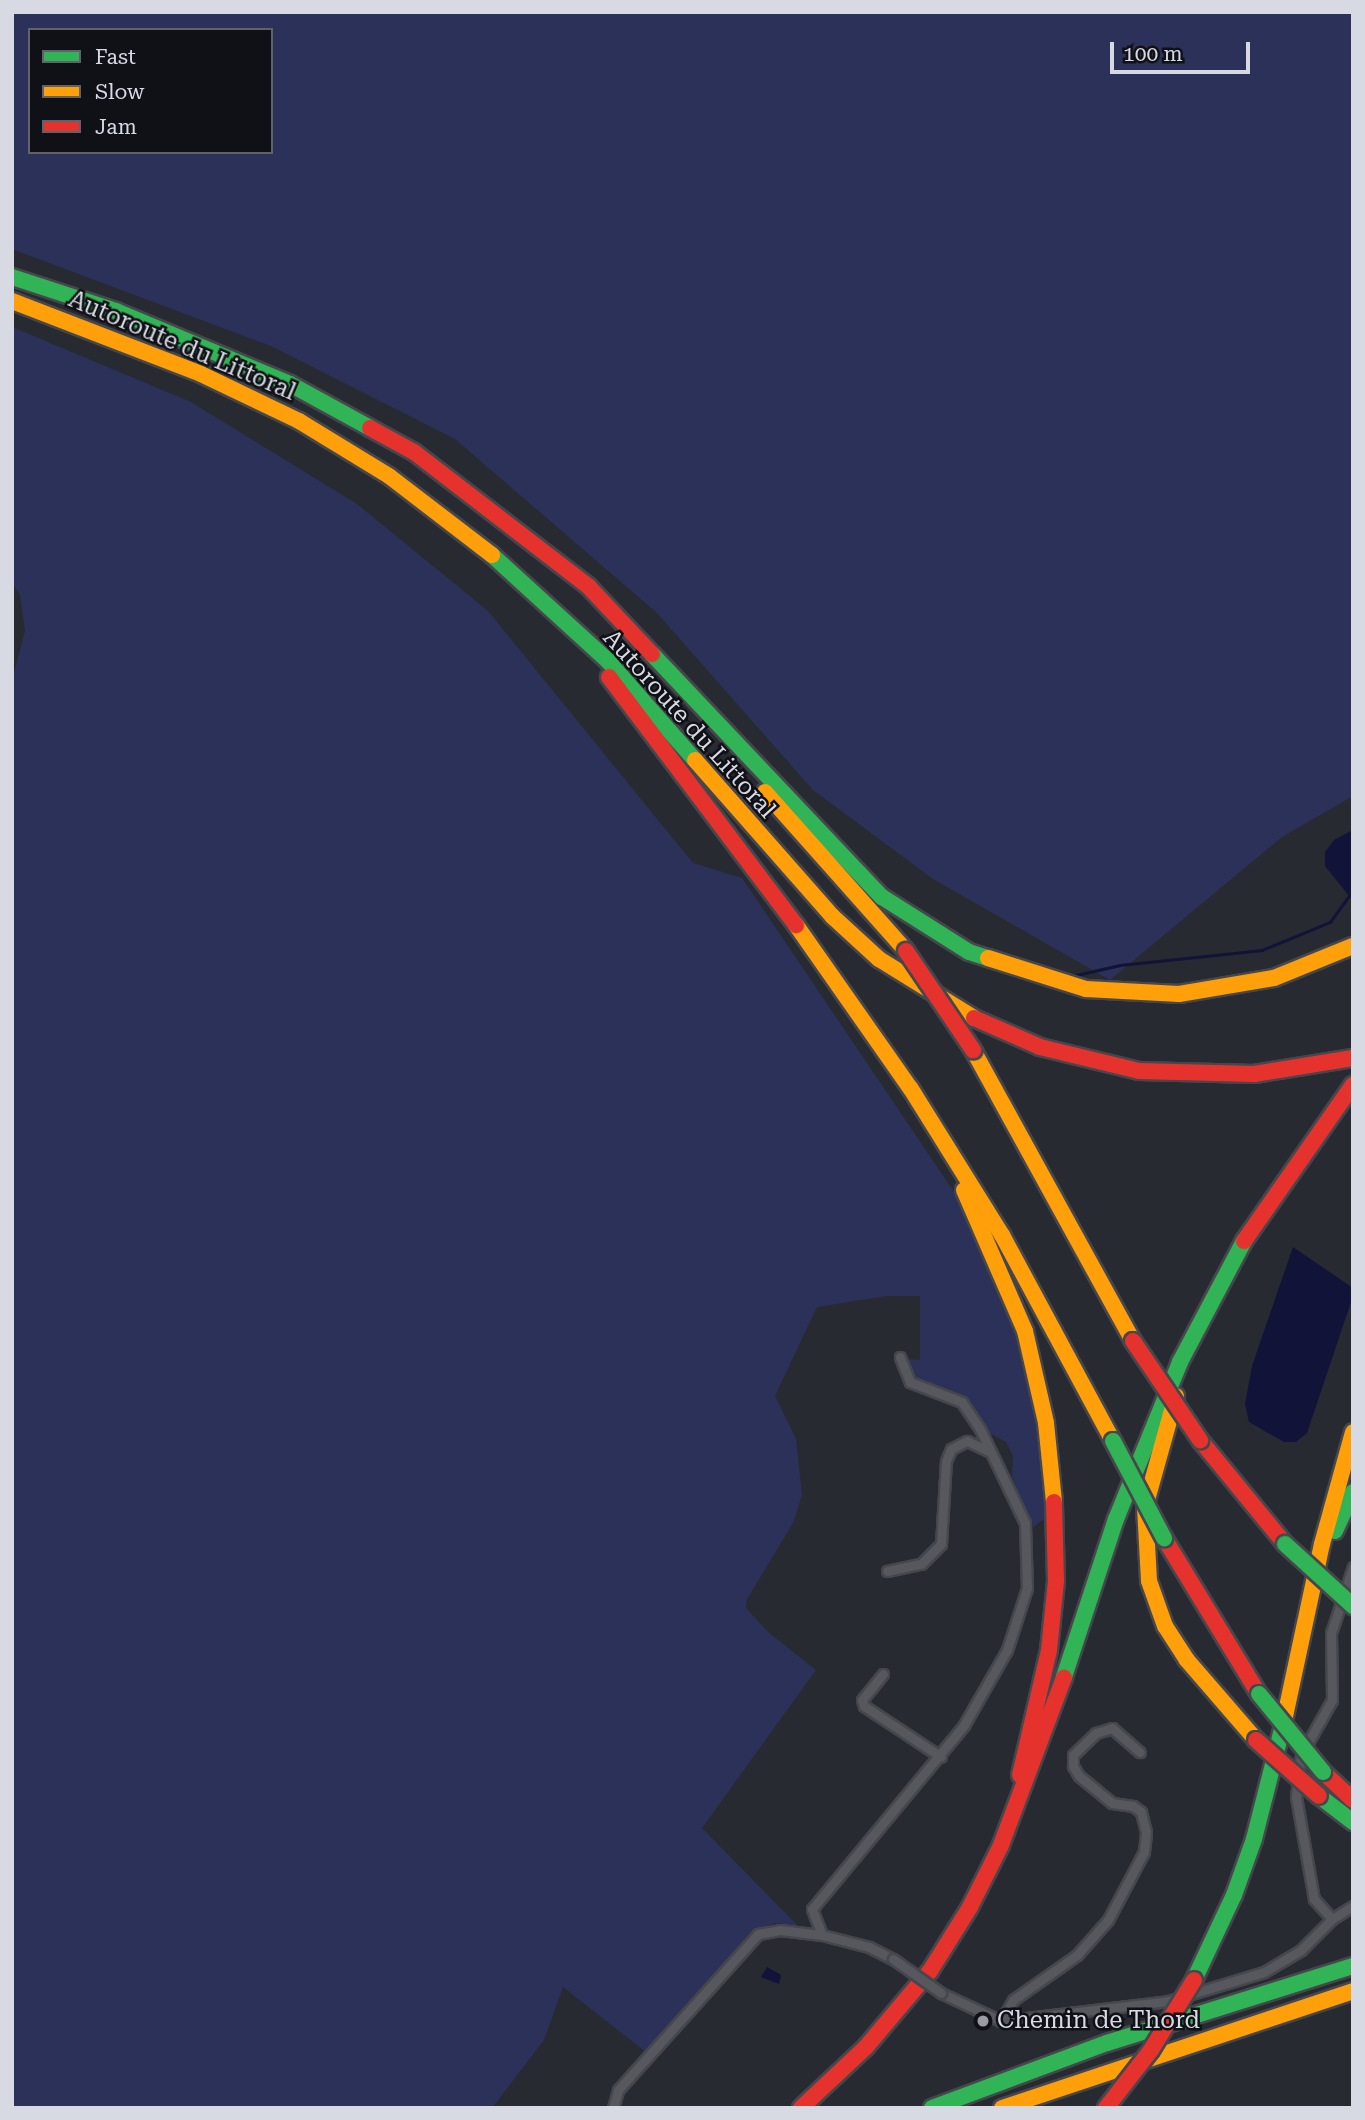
<!DOCTYPE html>
<style>
body{margin:0}
#map{position:relative;width:1365px;height:2120px;overflow:hidden;background:#282a32;font-family:"Roboto Serif",serif}
div>[style]{position:absolute}
.green>*{inset:0;background:#2b3158}
.water>*{inset:0;background:#111338}
.stream>*{height:2.5px;margin:-1.25px;padding:0 1.25px;transform-origin:1.25px;border-radius:1.25px;background:#111338}
.roads{filter:drop-shadow(2px 0 #45474d) drop-shadow(-2px 0 #45474d) drop-shadow(0 2px #45474d) drop-shadow(0 -2px #45474d)}
.street>*{height:9px;margin:-4.5px;padding:0 4.5px;transform-origin:4.5px;border-radius:4.5px;background:#57585e}
.fast>*{height:16px;margin:-8px;padding:0 8px;transform-origin:8px;border-radius:8px;background:#30b455}
.slow>*{height:16px;margin:-8px;padding:0 8px;transform-origin:8px;border-radius:8px;background:#ff9f0a}
.jam>*{height:16px;margin:-8px;padding:0 8px;transform-origin:8px;border-radius:8px;background:#e5322d}
.bridges{filter:drop-shadow(2px 0 #45474d) drop-shadow(-2px 0 #45474d) drop-shadow(0 2px #45474d) drop-shadow(0 -2px #45474d)}
.street-bridge>*{height:9px;margin:-4.5px;padding:0 4.5px;transform-origin:4.5px;border-radius:4.5px;background:#57585e}
.fast-bridge>*{height:16px;margin:-8px;padding:0 8px;transform-origin:8px;border-radius:8px;background:#30b455}
.jam-bridge>*{height:16px;margin:-8px;padding:0 8px;transform-origin:8px;border-radius:8px;background:#e5322d}
.dots>*{width:19px;height:19px;translate:-50% -50%;box-sizing:border-box;border:4px solid #101117;border-radius:50%}
span{translate:-50% -50%;white-space:nowrap;text-align:center;line-height:1.15;-webkit-text-stroke:5px #101117;paint-order:stroke}
.street-label{font-size:24px;color:#d8dae3}
.poi-label{font-size:24px;color:#d8dae3}
.left{translate:0 -50%;text-align:left}
.frame{position:absolute;inset:0;border:14px solid #d8dae3;pointer-events:none}
.legend{position:absolute;left:28px;top:28px;width:245px;height:126px;box-sizing:border-box;background:#101117;border:2px solid #606169;margin:0;padding:9px 12px;list-style:none;font-size:21px;color:#d8dae3}
.legend li{display:flex;align-items:center;gap:14px;height:35px}
.legend b{width:35px;border:2px solid #606169}
.scale{position:absolute;left:1110px;top:42px;width:140px;height:32px;box-sizing:border-box;border:4px solid #d8dae3;border-top:0;padding-left:9px;font-size:21px;line-height:24px;white-space:nowrap;color:#d8dae3;-webkit-text-stroke:5px #101117;paint-order:stroke}
</style>
<div id="map">
<div class="green">
<i style="clip-path:polygon(evenodd,12px 12px,1353px 12px,1353px 796px,1282px 837px,1110px 980px,933px 879px,813px 790px,657px 613px,455px 439px,271px 346px,12px 249px,12px 12px,30px 30px,271px 30px,271px 152px,30px 152px,30px 30px)"></i>
<i style="clip-path:polygon(12px 327px,191px 402px,357px 504px,488px 611px,693px 863px,742px 878px,973px 1220px,1017px 1337px,1040px 1434px,1051px 1514px,1032px 1528px,1012px 1477px,1013px 1456px,1006px 1442px,985px 1431px,970px 1407px,914px 1382px,909px 1372px,907px 1359px,920px 1360px,920px 1296px,887px 1296px,817px 1307px,775px 1396px,796px 1439px,802px 1495px,793px 1523px,747px 1599px,746px 1608px,768px 1632px,816px 1670px,702px 1828px,798px 1926px,775px 1923px,750px 1933px,647px 2053px,563px 1987px,544px 2040px,492px 2108px,12px 2108px,12px 680px,25px 631px,20px 595px,12px 583px)"></i>
</div>
<div class="water">
<i style="clip-path:polygon(1353px 830px,1353px 901px,1325px 866px,1325px 852px,1334px 840px)"></i>
<i style="clip-path:polygon(1293px 1247px,1353px 1288px,1353px 1296px,1307px 1433px,1296px 1442px,1284px 1442px,1249px 1422px,1245px 1404px,1252px 1366px)"></i>
<i style="clip-path:polygon(767px 1967px,781px 1975px,779px 1984px,761px 1977px)"></i>
</div>
<div class="stream">
<i style="left:1072px;top:976px;width:49px;rotate:-12.9deg"></i>
<i style="left:1120px;top:965px;width:143px;rotate:-6deg"></i>
<i style="left:1262px;top:950px;width:74px;rotate:-22.4deg"></i>
<i style="left:1330px;top:922px;width:31px;rotate:-54deg"></i>
</div>
<div class="roads">
<div class="street">
<i style="left:1353px;top:1567px;width:70px;rotate:108.4deg"></i>
<i style="left:1331px;top:1633px;width:67px;rotate:89.1deg"></i>
<i style="left:1332px;top:1700px;width:63px;rotate:119.4deg"></i>
<i style="left:1301px;top:1755px;width:42px;rotate:96.8deg"></i>
<i style="left:1296px;top:1797px;width:104px;rotate:80deg"></i>
<i style="left:1314px;top:1899px;width:27px;rotate:48deg"></i>
<i style="left:1332px;top:1919px;width:25px;rotate:-32deg"></i>
<i style="left:887px;top:1571px;width:35px;rotate:-12deg"></i>
<i style="left:921px;top:1564px;width:28px;rotate:-45deg"></i>
<i style="left:941px;top:1544px;width:83px;rotate:-86.6deg"></i>
<i style="left:946px;top:1461px;width:13px;rotate:-67deg"></i>
<i style="left:951px;top:1449px;width:18px;rotate:-27deg"></i>
<i style="left:967px;top:1441px;width:26px;rotate:25deg"></i>
<i style="left:883px;top:1674px;width:33px;rotate:129deg"></i>
<i style="left:862px;top:1700px;width:6px;rotate:72deg"></i>
<i style="left:864px;top:1706px;width:92px;rotate:33.5deg"></i>
<i style="left:822px;top:1935px;width:28px;rotate:-111deg"></i>
<i style="left:812px;top:1909px;width:239px;rotate:-50.4deg"></i>
<i style="left:964px;top:1725px;width:86px;rotate:-60.2deg"></i>
<i style="left:1007px;top:1650px;width:65px;rotate:-72.1deg"></i>
<i style="left:1027px;top:1588px;width:65px;rotate:-91.8deg"></i>
<i style="left:1025px;top:1523px;width:104px;rotate:-115.6deg"></i>
<i style="left:980px;top:1429px;width:32px;rotate:-124deg"></i>
<i style="left:962px;top:1402px;width:56px;rotate:-159deg"></i>
<i style="left:910px;top:1382px;width:27px;rotate:-112deg"></i>
<i style="left:941px;top:1993px;width:66px;rotate:25deg"></i>
<i style="left:1001px;top:2021px;width:168px;rotate:-6.8deg"></i>
<i style="left:1168px;top:2001px;width:100px;rotate:-16.8deg"></i>
<i style="left:1264px;top:1972px;width:43px;rotate:-30.7deg"></i>
<i style="left:1301px;top:1950px;width:44px;rotate:-45deg"></i>
<i style="left:1001px;top:2021px;width:24px;rotate:-60deg"></i>
<i style="left:1013px;top:2000px;width:78px;rotate:-35.1deg"></i>
<i style="left:1077px;top:1955px;width:47px;rotate:-48.5deg"></i>
<i style="left:1108px;top:1920px;width:77px;rotate:-62.1deg"></i>
<i style="left:1144px;top:1852px;width:20px;rotate:-84deg"></i>
<i style="left:1146px;top:1832px;width:21px;rotate:-104deg"></i>
<i style="left:1141px;top:1812px;width:10px;rotate:-143deg"></i>
<i style="left:1133px;top:1806px;width:21px;rotate:-172deg"></i>
<i style="left:1112px;top:1803px;width:43px;rotate:-140.7deg"></i>
<i style="left:1079px;top:1776px;width:12px;rotate:-121deg"></i>
<i style="left:1073px;top:1766px;width:11px;rotate:-90deg"></i>
<i style="left:1073px;top:1755px;width:32px;rotate:-44deg"></i>
<i style="left:1096px;top:1733px;width:17px;rotate:-17deg"></i>
<i style="left:1112px;top:1728px;width:37px;rotate:41deg"></i>
<i style="left:613px;top:2108px;width:19px;rotate:-74deg"></i>
<i style="left:618px;top:2090px;width:210px;rotate:-48.1deg"></i>
<i style="left:758px;top:1934px;width:22px;rotate:-10deg"></i>
<i style="left:780px;top:1930px;width:42px;rotate:6.8deg"></i>
<i style="left:822px;top:1935px;width:49px;rotate:14.3deg"></i>
<i style="left:869px;top:1947px;width:27px;rotate:27deg"></i>
</div>
<div class="fast">
<i style="left:12px;top:277px;width:109px;rotate:18.1deg"></i>
<i style="left:116px;top:311px;width:189px;rotate:22.8deg"></i>
<i style="left:290px;top:384px;width:91px;rotate:28.8deg"></i>
<i style="left:492px;top:555px;width:157px;rotate:42.4deg"></i>
<i style="left:608px;top:661px;width:132px;rotate:48.7deg"></i>
<i style="left:652px;top:654px;width:335px;rotate:46.6deg"></i>
<i style="left:882px;top:897px;width:103px;rotate:32.3deg"></i>
<i style="left:969px;top:952px;width:20px;rotate:18deg"></i>
<i style="left:1335px;top:1531px;width:43px;rotate:-65.2deg"></i>
<i style="left:1064px;top:1677px;width:166px;rotate:-71.8deg"></i>
<i style="left:1116px;top:1519px;width:170px;rotate:-67.8deg"></i>
<i style="left:1180px;top:1362px;width:137px;rotate:-62.1deg"></i>
<i style="left:1319px;top:1796px;width:43px;rotate:37.4deg"></i>
<i style="left:1194px;top:1980px;width:94px;rotate:-64.8deg"></i>
<i style="left:1234px;top:1895px;width:59px;rotate:-70.3deg"></i>
<i style="left:1254px;top:1839px;width:122px;rotate:-75.7deg"></i>
<i style="left:932px;top:2108px;width:187px;rotate:-20.4deg"></i>
<i style="left:1107px;top:2043px;width:258px;rotate:-17.4deg"></i>
</div>
<div class="slow">
<i style="left:12px;top:301px;width:203px;rotate:21.1deg"></i>
<i style="left:201px;top:374px;width:109px;rotate:25.6deg"></i>
<i style="left:299px;top:421px;width:105px;rotate:31.4deg"></i>
<i style="left:389px;top:476px;width:130px;rotate:37.5deg"></i>
<i style="left:695px;top:760px;width:208px;rotate:48.7deg"></i>
<i style="left:832px;top:916px;width:64px;rotate:42.5deg"></i>
<i style="left:879px;top:959px;width:112px;rotate:31.8deg"></i>
<i style="left:765px;top:792px;width:213px;rotate:48.4deg"></i>
<i style="left:796px;top:925px;width:200px;rotate:55deg"></i>
<i style="left:911px;top:1089px;width:172px;rotate:58.1deg"></i>
<i style="left:1002px;top:1235px;width:234px;rotate:61.7deg"></i>
<i style="left:988px;top:958px;width:103px;rotate:17.6deg"></i>
<i style="left:1086px;top:989px;width:93px;rotate:3.1deg"></i>
<i style="left:1179px;top:994px;width:96px;rotate:-9.6deg"></i>
<i style="left:1274px;top:978px;width:85px;rotate:-22.1deg"></i>
<i style="left:973px;top:1050px;width:332px;rotate:61.2deg"></i>
<i style="left:964px;top:1190px;width:154px;rotate:66.6deg"></i>
<i style="left:1025px;top:1331px;width:94px;rotate:77.1deg"></i>
<i style="left:1046px;top:1423px;width:79px;rotate:84.2deg"></i>
<i style="left:1176px;top:1396px;width:115px;rotate:105.6deg"></i>
<i style="left:1145px;top:1507px;width:74px;rotate:86.9deg"></i>
<i style="left:1149px;top:1581px;width:48px;rotate:70.4deg"></i>
<i style="left:1165px;top:1626px;width:40px;rotate:57.1deg"></i>
<i style="left:1187px;top:1660px;width:106px;rotate:49.2deg"></i>
<i style="left:1284px;top:1721px;width:181px;rotate:-77.9deg"></i>
<i style="left:1322px;top:1544px;width:116px;rotate:-74.5deg"></i>
<i style="left:1002px;top:2108px;width:370px;rotate:-18.4deg"></i>
</div>
<div class="jam">
<i style="left:370px;top:428px;width:50px;rotate:28.6deg"></i>
<i style="left:414px;top:452px;width:221px;rotate:37.6deg"></i>
<i style="left:589px;top:587px;width:92px;rotate:46.8deg"></i>
<i style="left:609px;top:677px;width:311px;rotate:53deg"></i>
<i style="left:974px;top:1018px;width:72px;rotate:23.7deg"></i>
<i style="left:1040px;top:1047px;width:102px;rotate:13.6deg"></i>
<i style="left:1139px;top:1071px;width:115px;rotate:1.5deg"></i>
<i style="left:1254px;top:1074px;width:100px;rotate:-9.2deg"></i>
<i style="left:1244px;top:1241px;width:190px;rotate:-55.1deg"></i>
<i style="left:1200px;top:1440px;width:134px;rotate:50.7deg"></i>
<i style="left:1164px;top:1538px;width:183px;rotate:58.7deg"></i>
<i style="left:1323px;top:1772px;width:41px;rotate:43deg"></i>
<i style="left:1020px;top:1775px;width:128px;rotate:-76.9deg"></i>
<i style="left:1049px;top:1650px;width:69px;rotate:-84.2deg"></i>
<i style="left:1056px;top:1581px;width:79px;rotate:-91.5deg"></i>
<i style="left:801px;top:2108px;width:89px;rotate:-43.2deg"></i>
<i style="left:866px;top:2047px;width:99px;rotate:-49.9deg"></i>
<i style="left:930px;top:1971px;width:75px;rotate:-58deg"></i>
<i style="left:970px;top:1907px;width:69px;rotate:-63.4deg"></i>
<i style="left:1001px;top:1845px;width:179px;rotate:-69.4deg"></i>
</div>
</div>
<div class="bridges">
<div class="street-bridge">
<i style="left:893px;top:1959px;width:59px;rotate:35.3deg"></i>
</div>
<div class="fast-bridge">
<i style="left:1113px;top:1441px;width:110px;rotate:62.3deg"></i>
<i style="left:1285px;top:1544px;width:92px;rotate:42.4deg"></i>
<i style="left:1259px;top:1694px;width:101px;rotate:50.6deg"></i>
</div>
<div class="jam-bridge">
<i style="left:906px;top:951px;width:120px;rotate:55.9deg"></i>
<i style="left:1133px;top:1341px;width:120px;rotate:55.9deg"></i>
<i style="left:1256px;top:1740px;width:84px;rotate:41.6deg"></i>
<i style="left:1106px;top:2108px;width:73px;rotate:-52.2deg"></i>
<i style="left:1151px;top:2050px;width:82px;rotate:-58.4deg"></i>
</div>
</div>
<div class="dots">
<i style="left:983px;top:2021px;background:#9a9ca5"></i>
</div>
<div class="street-label">
<span style="left:182px;top:346px;rotate:23deg">Autoroute du Littoral</span>
<span style="left:689px;top:724px;rotate:48deg">Autoroute du Littoral</span>
</div>
<div class="poi-label">
<span class="left" style="left:997px;top:2021px">Chemin de Thord</span>
</div>
<div class="frame"></div>
<ul class="legend">
<li><b style="height:9px;background:#30b455"></b>Fast</li>
<li><b style="height:9px;background:#ff9f0a"></b>Slow</li>
<li><b style="height:9px;background:#e5322d"></b>Jam</li>
</ul>
<div class="scale">100 m</div>
</div>
